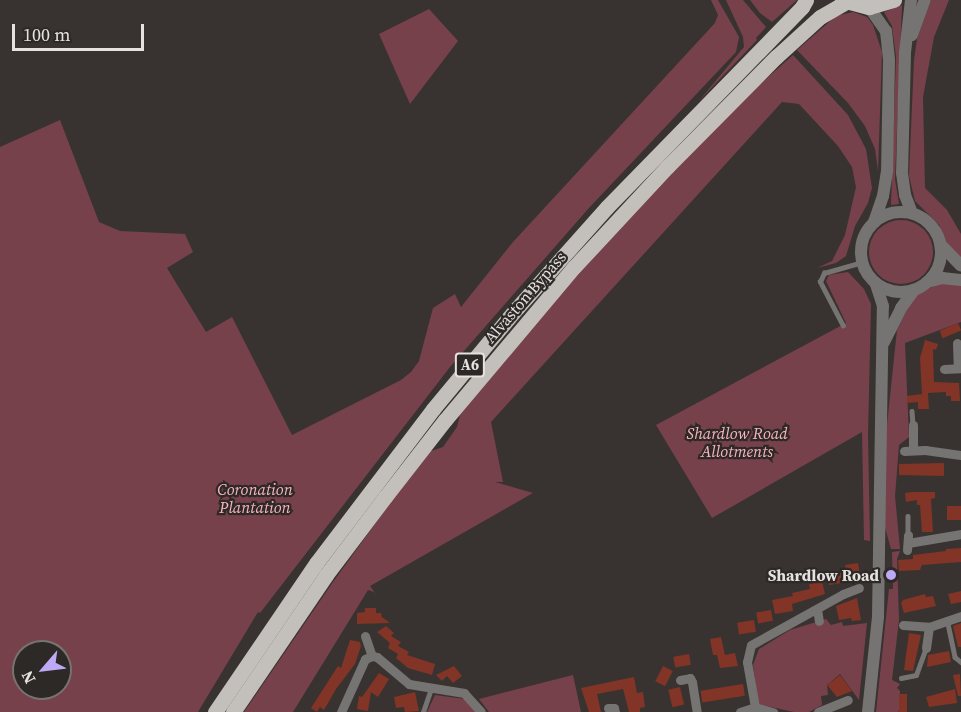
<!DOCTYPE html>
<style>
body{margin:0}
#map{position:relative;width:961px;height:712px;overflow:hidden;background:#383330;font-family:"Source Serif 4",serif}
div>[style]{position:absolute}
.green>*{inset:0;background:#77414c}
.round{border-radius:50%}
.building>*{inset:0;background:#823426;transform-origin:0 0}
.service>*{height:4.5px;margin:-2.25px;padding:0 2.25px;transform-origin:2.25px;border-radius:2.25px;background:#767472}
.minor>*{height:9px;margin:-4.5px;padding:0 4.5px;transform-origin:4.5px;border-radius:4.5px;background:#767472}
.tertiary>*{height:12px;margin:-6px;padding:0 6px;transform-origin:6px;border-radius:6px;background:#767472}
.tertiary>.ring{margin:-6px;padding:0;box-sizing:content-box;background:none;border:12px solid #767472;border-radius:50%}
.trunk>*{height:15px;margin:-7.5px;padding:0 7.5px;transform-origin:7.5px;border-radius:7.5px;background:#c3c0bb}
.dots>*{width:16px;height:16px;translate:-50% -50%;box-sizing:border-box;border:3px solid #2d2926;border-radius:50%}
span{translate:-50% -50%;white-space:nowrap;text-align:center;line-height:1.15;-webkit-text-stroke:4.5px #2d2926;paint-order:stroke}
.shield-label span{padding:2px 4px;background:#2d2926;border:2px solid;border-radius:4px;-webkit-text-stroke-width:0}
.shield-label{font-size:15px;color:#e5e2e0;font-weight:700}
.street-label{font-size:16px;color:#e5e2e0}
.park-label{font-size:16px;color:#fab3bf;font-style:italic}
.poi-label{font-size:16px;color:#e5e2e0;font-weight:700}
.right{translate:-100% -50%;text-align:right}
.north{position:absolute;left:12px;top:640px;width:60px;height:60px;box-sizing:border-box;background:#2d2926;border:2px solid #777370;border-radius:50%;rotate:242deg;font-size:16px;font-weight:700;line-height:24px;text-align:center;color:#e5e2e0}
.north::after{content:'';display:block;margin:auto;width:21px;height:27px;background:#bda9f5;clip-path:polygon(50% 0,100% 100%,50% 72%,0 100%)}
.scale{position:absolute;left:12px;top:24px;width:132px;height:27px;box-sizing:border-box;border:3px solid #e5e2e0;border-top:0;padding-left:8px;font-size:18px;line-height:21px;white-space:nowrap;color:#e5e2e0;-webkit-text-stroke:4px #2d2926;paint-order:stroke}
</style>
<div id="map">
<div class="green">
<i style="clip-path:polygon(evenodd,711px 0,718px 0,739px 37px,736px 52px,588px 209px,450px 367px,260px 613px,258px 612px,198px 712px,0 712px,0 147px,60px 120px,99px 222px,120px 231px,185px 234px,193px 252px,167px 268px,206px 332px,232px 317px,292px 435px,401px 380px,411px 372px,419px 361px,433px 308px,455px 294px,461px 307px,513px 242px,715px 23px,718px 15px,711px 0,24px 652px,60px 652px,60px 688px,24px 688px,24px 652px)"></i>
<i style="clip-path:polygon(726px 0,743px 0,766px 27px,756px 38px,757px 40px,698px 102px,744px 47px,743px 37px)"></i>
<i style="clip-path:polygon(750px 0,797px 0,772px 22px,760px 13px)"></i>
<i style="clip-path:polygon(931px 0,949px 0,934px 37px,923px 97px,925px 188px,947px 210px,961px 234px,961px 264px,946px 244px,939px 225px,915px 201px,909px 176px,914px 60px,917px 39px)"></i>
<i style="clip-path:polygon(902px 5px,895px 179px,899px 204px,891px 205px,896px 57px,892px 26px,884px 12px)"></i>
<i style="clip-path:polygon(429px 9px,458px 41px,410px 104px,379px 34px)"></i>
<i style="clip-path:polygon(853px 12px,867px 17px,873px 25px,882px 52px,878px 171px,875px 149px,865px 126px,848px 103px,797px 50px,836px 16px)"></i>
<i style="clip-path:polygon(793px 55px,848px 115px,866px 149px,872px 188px,868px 203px,855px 226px,846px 256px,836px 263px,817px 268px,832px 261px,845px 235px,856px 187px,852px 167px,838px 146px,799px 104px,782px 102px,491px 422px,503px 482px,495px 482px,533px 493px,370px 586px,380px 600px,374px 592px,368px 590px,293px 712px,244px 712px,333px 582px,423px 458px,428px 452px,443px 447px,457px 427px,461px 411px,613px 231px,730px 111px)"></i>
<i class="round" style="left:869px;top:220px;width:64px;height:64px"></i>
<i style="clip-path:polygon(848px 272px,864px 289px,871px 304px,868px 435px,870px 541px,864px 540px,862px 432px,712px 518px,656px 425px,846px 323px,826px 281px,829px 275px)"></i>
<i style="clip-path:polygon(947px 283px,961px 284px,961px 322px,905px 343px,909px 437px,899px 445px,895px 496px,900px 549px,891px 549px,884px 524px,886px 434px,897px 330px,912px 300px,918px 294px,936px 285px)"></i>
<i style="clip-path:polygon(900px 551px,897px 559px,899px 620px,892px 680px,900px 684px,897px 688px,900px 691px,899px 710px,898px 712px,876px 712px,889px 589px,893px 589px,892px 552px)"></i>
<i style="clip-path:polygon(826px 619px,831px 625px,842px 622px,843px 626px,867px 623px,859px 700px,840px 674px,827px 685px,828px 695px,821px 696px,822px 705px,809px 712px,794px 712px,758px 704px,753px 665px,759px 649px,790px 630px)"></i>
<i style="clip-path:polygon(573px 675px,581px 712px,489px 712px,479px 699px)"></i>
<i style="clip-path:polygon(435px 695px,465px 699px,477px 712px,427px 712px)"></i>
</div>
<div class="building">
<i style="left:958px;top:323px;width:8px;height:20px;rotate:67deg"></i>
<i style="clip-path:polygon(925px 340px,938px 344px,936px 350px,933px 349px,934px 382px,959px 383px,960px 401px,951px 401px,951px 396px,946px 396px,946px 392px,928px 393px,929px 409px,918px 409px,918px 402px,907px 403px,907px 396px,922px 394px,920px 358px)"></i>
<i style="clip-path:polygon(944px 463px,944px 476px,899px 475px,899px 464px)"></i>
<i style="clip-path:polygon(912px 492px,935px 492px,935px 498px,931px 499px,933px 532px,922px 532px,920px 505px,917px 505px,917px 500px,906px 502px,905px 493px)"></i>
<i style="left:961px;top:506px;width:14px;height:14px;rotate:90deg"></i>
<i style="clip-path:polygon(961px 548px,961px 562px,922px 565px,920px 570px,899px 571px,898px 560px,913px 559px,913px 555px,946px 551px,946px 549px)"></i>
<i style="clip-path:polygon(858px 563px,860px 576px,841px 579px,842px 583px,829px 585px,827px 574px,846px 571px,845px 565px)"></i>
<i style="clip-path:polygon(822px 581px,825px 594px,792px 604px,793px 611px,775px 614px,772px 600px,793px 596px,792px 593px,810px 589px,809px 584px)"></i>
<i style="clip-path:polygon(961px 591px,961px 602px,951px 604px,948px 594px)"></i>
<i style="clip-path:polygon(925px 594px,926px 597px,933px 596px,936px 606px,904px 613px,901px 603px,903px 600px)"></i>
<i style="clip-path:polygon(857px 598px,861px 620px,852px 621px,851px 618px,839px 620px,836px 606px)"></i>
<i style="clip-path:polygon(365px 608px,376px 608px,376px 613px,381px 613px,382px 617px,390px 623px,357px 624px,357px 613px,365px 612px)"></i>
<i style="left:771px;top:610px;width:11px;height:15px;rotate:80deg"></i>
<i style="left:754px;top:620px;width:12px;height:17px;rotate:81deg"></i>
<i style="clip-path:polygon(961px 623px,961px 647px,958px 647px,953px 626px)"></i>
<i style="clip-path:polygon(386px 626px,394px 633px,391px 636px,401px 642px,398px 646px,409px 652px,407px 655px,435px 664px,432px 675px,408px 668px,396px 658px,398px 654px,388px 648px,390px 643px,377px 632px)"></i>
<i style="clip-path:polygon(909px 633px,921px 635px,913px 671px,904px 670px)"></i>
<i style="clip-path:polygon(721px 637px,725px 655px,735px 653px,738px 666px,720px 668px,717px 655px,713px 655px,710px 639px)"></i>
<i style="clip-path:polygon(350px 640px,360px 642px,361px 646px,355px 664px,336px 689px,324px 710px,320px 707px,317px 712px,311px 708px,338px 666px,341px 668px)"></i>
<i style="clip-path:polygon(949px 651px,951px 662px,927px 667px,928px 655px)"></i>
<i style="left:689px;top:654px;width:11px;height:16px;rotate:80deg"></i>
<i style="clip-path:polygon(454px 666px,462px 676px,453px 683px,447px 676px,442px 681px,436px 675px)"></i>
<i style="left:663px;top:666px;width:11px;height:17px;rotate:27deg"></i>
<i style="clip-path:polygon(379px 673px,389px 679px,378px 697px,371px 692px,368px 711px,357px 709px,359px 696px,362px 697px)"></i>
<i style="clip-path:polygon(960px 674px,961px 696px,958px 696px,953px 675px)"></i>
<i style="clip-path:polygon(840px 675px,852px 691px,837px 697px,827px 685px)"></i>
<i style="clip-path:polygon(634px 677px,637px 693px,643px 692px,645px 707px,640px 708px,640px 712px,629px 712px,623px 689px,597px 694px,601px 712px,589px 712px,581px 688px)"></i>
<i style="left:743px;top:684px;width:12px;height:43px;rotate:81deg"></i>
<i style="left:680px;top:687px;width:18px;height:12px;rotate:77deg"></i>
<i style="clip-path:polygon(955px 689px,957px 703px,929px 707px,926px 697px)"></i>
<i style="clip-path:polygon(415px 692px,419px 711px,405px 712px,404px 707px,396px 708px,394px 697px)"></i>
<i style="left:899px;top:694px;width:8px;height:18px"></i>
</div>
<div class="service">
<i style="left:843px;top:326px;width:50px;rotate:-117.6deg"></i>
<i style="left:820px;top:282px;width:10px;rotate:-66deg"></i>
<i style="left:824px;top:273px;width:40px;rotate:-16deg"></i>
<i style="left:912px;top:411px;width:14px;rotate:86deg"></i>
<i style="left:908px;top:516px;width:19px;rotate:90deg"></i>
<i style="left:947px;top:619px;width:39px;rotate:78deg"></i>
<i style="left:955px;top:657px;width:8px;rotate:40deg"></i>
<i style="left:901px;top:678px;width:15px;rotate:-11deg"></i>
<i style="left:916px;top:675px;width:29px;rotate:-70deg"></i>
<i style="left:423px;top:712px;width:24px;rotate:-71deg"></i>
</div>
<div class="minor">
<i style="left:957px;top:343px;width:25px;rotate:88deg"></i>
<i style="left:944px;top:369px;width:17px;rotate:-3deg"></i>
<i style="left:913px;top:425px;width:25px;rotate:90deg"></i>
<i style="left:904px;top:451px;width:21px;rotate:-3deg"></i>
<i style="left:925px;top:450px;width:36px;rotate:8deg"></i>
<i style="left:908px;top:543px;width:54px;rotate:-9.6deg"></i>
<i style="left:907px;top:550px;width:15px;rotate:-86deg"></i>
<i style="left:817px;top:609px;width:12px;rotate:81deg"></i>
<i style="left:903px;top:625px;width:26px;rotate:4deg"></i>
<i style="left:929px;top:627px;width:34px;rotate:-19deg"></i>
<i style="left:365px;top:636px;width:21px;rotate:71deg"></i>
<i style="left:926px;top:648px;width:21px;rotate:-82deg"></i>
<i style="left:680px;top:680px;width:10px;rotate:-11deg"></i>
<i style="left:690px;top:678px;width:4px;rotate:63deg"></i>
<i style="left:692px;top:682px;width:30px;rotate:81deg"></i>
<i style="left:755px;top:707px;width:46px;rotate:-100.1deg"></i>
<i style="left:747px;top:662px;width:17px;rotate:-77deg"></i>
<i style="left:751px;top:645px;width:105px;rotate:-29deg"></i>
<i style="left:843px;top:594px;width:17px;rotate:-21deg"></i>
<i style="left:608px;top:708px;width:6px"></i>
<i style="left:614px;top:708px;width:4px;rotate:76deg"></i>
<i style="left:341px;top:712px;width:58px;rotate:-65.6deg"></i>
<i style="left:365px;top:659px;width:8px;rotate:-23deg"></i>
<i style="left:372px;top:656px;width:5px;rotate:11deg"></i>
<i style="left:377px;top:657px;width:42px;rotate:40.2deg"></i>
<i style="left:409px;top:684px;width:56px;rotate:9.3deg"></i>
<i style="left:464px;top:693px;width:25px;rotate:48deg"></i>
<i style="left:740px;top:712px;width:16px;rotate:-18deg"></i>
<i style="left:755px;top:707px;width:19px;rotate:16deg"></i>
<i style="left:818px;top:712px;width:32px;rotate:-22deg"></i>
</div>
<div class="tertiary">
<i style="left:911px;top:0;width:53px;rotate:96.5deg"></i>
<i style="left:905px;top:53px;width:120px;rotate:91.4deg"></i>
<i style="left:902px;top:173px;width:22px;rotate:82deg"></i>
<i style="left:905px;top:195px;width:19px;rotate:69deg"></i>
<i style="left:869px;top:7px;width:29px;rotate:55deg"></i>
<i style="left:886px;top:31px;width:29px;rotate:84deg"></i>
<i style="left:889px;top:60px;width:111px;rotate:91deg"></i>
<i style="left:887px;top:171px;width:25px;rotate:99deg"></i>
<i style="left:883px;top:196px;width:28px;rotate:109deg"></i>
<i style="left:912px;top:35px;width:37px;rotate:-70deg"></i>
<i class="ring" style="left:861px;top:212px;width:68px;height:68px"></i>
<i style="left:940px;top:244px;width:30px;rotate:46deg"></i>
<i style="left:927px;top:282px;width:16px;rotate:-15deg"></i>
<i style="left:942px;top:278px;width:19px;rotate:6deg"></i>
<i style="left:884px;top:342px;width:38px;rotate:-63deg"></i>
<i style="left:901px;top:308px;width:22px;rotate:-54deg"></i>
<i style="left:868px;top:712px;width:96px;rotate:-84deg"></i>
<i style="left:878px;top:617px;width:66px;rotate:-89.1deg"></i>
<i style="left:879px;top:551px;width:245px;rotate:-89.1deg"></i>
<i style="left:883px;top:306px;width:23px;rotate:-108deg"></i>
</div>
<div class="trunk">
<i style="left:842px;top:0;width:28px;rotate:15deg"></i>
<i style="left:869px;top:7px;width:26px;rotate:-16deg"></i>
<i style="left:215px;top:712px;width:181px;rotate:-55.8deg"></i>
<i style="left:317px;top:562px;width:192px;rotate:-52.8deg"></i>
<i style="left:433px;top:409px;width:131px;rotate:-50.3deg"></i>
<i style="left:517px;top:308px;width:135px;rotate:-48.3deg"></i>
<i style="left:607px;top:207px;width:279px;rotate:-45.7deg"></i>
<i style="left:802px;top:7px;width:8px;rotate:-60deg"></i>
<i style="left:233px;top:712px;width:166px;rotate:-55.8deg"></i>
<i style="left:326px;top:575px;width:98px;rotate:-52.9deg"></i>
<i style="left:385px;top:497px;width:98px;rotate:-52.1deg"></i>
<i style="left:445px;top:420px;width:200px;rotate:-49.9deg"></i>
<i style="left:574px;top:267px;width:137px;rotate:-47.1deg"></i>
<i style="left:667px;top:167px;width:155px;rotate:-45.3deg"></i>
<i style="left:776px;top:57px;width:59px;rotate:-42.3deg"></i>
<i style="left:820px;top:17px;width:30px;rotate:-30deg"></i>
</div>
<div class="dots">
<i style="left:891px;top:575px;background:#bda9f5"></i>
</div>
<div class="shield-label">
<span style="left:470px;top:365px">A6</span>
</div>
<div class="street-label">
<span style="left:525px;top:297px;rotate:-49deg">Alvaston Bypass</span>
</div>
<div class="park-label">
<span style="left:737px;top:442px">Shardlow Road<br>Allotments</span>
<span style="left:255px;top:498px">Coronation<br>Plantation</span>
</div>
<div class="poi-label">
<span class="right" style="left:879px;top:575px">Shardlow Road</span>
</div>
<div class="north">N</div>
<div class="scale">100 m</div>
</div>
